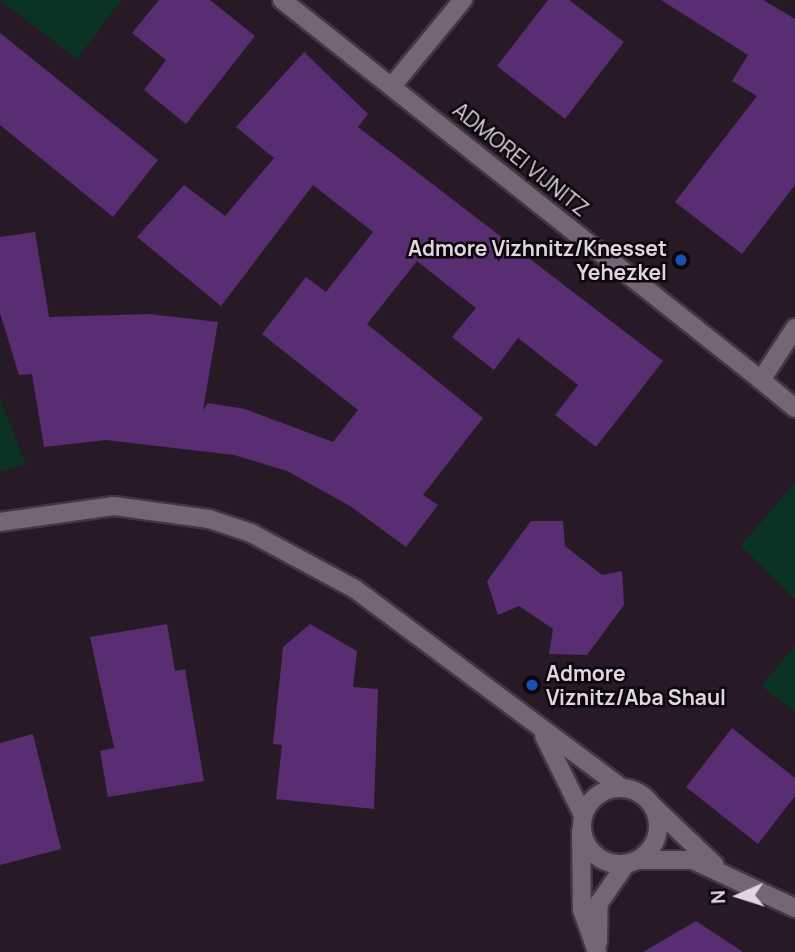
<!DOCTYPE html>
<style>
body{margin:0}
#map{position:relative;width:795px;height:952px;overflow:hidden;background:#271a26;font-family:Manrope,sans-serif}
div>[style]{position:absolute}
.green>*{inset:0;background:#0a3323}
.building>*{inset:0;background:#592d72}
.roads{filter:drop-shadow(2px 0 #423741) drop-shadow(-2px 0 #423741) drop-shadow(0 2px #423741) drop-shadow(0 -2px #423741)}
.minor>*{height:18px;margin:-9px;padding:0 9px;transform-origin:9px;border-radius:9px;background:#766574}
.minor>.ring{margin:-9px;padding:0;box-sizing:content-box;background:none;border:18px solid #766574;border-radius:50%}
.tertiary>*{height:18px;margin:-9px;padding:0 9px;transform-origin:9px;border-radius:9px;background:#766574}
.dots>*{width:19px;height:19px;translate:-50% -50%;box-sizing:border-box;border:4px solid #0c070c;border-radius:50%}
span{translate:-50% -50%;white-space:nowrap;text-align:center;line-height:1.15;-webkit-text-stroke:5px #0c070c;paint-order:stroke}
.street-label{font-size:21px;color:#e0d6de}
.poi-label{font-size:21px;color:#e0d6de;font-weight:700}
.right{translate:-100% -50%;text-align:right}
.left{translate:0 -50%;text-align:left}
.north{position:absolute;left:704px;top:861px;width:70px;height:70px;-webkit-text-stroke:5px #0c070c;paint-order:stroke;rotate:267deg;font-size:19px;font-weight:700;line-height:28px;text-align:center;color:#e0d6de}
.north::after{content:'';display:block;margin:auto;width:24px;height:32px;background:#e0d6de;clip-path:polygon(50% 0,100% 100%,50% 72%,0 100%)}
</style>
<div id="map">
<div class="green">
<i style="clip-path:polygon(0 0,121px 0,77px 59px)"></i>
<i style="clip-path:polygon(0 398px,26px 465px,0 472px)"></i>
<i style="clip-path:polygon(795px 482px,795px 599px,741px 546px)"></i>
<i style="clip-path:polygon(795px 646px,795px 712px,761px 686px)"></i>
</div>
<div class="building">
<i style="clip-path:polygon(159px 0,210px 0,255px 36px,186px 124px,144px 90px,166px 60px,132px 33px)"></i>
<i style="clip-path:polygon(548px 0,569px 0,624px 42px,565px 119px,497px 66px)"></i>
<i style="clip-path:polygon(661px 0,763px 0,795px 19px,795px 185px,742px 254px,675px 202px,757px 96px,732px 81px,748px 55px)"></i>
<i style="clip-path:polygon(0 33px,158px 160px,113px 217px,0 125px)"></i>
<i style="clip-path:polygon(304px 52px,368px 114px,358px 127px,663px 361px,596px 447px,555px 415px,578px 385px,518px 338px,494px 370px,452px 337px,476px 308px,417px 261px,367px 324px,483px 418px,423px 495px,438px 505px,406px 547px,350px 506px,287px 471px,234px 455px,106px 440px,44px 447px,32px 374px,19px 375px,0 313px,0 237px,35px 232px,49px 317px,149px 314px,218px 322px,203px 410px,208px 403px,245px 409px,333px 442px,358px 410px,262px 334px,306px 277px,326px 292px,373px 232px,313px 185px,221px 306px,137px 237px,184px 185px,225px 216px,274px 158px,236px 127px)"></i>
<i style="clip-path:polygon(531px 521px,563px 521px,565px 546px,602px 575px,622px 571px,624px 605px,587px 655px,549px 654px,553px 629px,519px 606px,498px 615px,487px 581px)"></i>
<i style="clip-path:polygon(167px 624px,175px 671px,185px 669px,204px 781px,108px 797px,100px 751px,114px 748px,90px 637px)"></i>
<i style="clip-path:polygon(310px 624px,357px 651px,353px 687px,378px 689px,374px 809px,276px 799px,282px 745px,273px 744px,283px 647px)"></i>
<i style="clip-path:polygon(732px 728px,795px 778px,795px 796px,758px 844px,686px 787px)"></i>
<i style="clip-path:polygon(33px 734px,61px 849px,0 865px,0 743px)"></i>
<i style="clip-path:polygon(696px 921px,743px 952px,643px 952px)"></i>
</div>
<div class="roads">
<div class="minor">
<i style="left:392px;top:86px;width:112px;rotate:-50.5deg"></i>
<i style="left:761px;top:380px;width:44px;rotate:39.5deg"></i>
<i style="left:0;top:522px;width:115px;rotate:-8deg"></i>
<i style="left:114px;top:506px;width:96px;rotate:7.8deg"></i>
<i style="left:209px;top:519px;width:44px;rotate:18.4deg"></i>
<i style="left:251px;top:533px;width:118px;rotate:28.3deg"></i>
<i style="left:355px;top:589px;width:332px;rotate:36.7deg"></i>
<i style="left:544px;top:736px;width:88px;rotate:63.7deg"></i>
<i class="ring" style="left:582px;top:788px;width:58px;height:58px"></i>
<i style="left:654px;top:807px;width:84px;rotate:43.6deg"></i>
<i style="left:581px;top:831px;width:79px;rotate:89.3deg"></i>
<i style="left:582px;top:910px;width:45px;rotate:70.3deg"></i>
<i style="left:637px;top:860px;width:56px"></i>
<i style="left:693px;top:860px;width:113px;rotate:25.2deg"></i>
<i style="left:598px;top:942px;width:39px;rotate:-89deg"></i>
<i style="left:599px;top:903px;width:47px;rotate:-55.3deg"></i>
</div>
<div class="tertiary">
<i style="left:282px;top:0;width:611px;rotate:38.43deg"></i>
<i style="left:761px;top:380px;width:62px;rotate:-56.8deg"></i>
</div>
</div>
<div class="dots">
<i style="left:681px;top:260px;background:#1a4fb4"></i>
<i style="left:532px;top:685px;background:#1a4fb4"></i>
</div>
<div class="street-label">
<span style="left:521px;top:159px;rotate:39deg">ADMOREI VIJNITZ</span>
</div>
<div class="poi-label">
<span class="right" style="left:667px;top:260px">Admore Vizhnitz/Knesset<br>Yehezkel</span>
<span class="left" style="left:546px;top:685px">Admore<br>Viznitz/Aba Shaul</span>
</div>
<div class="north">N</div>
</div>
